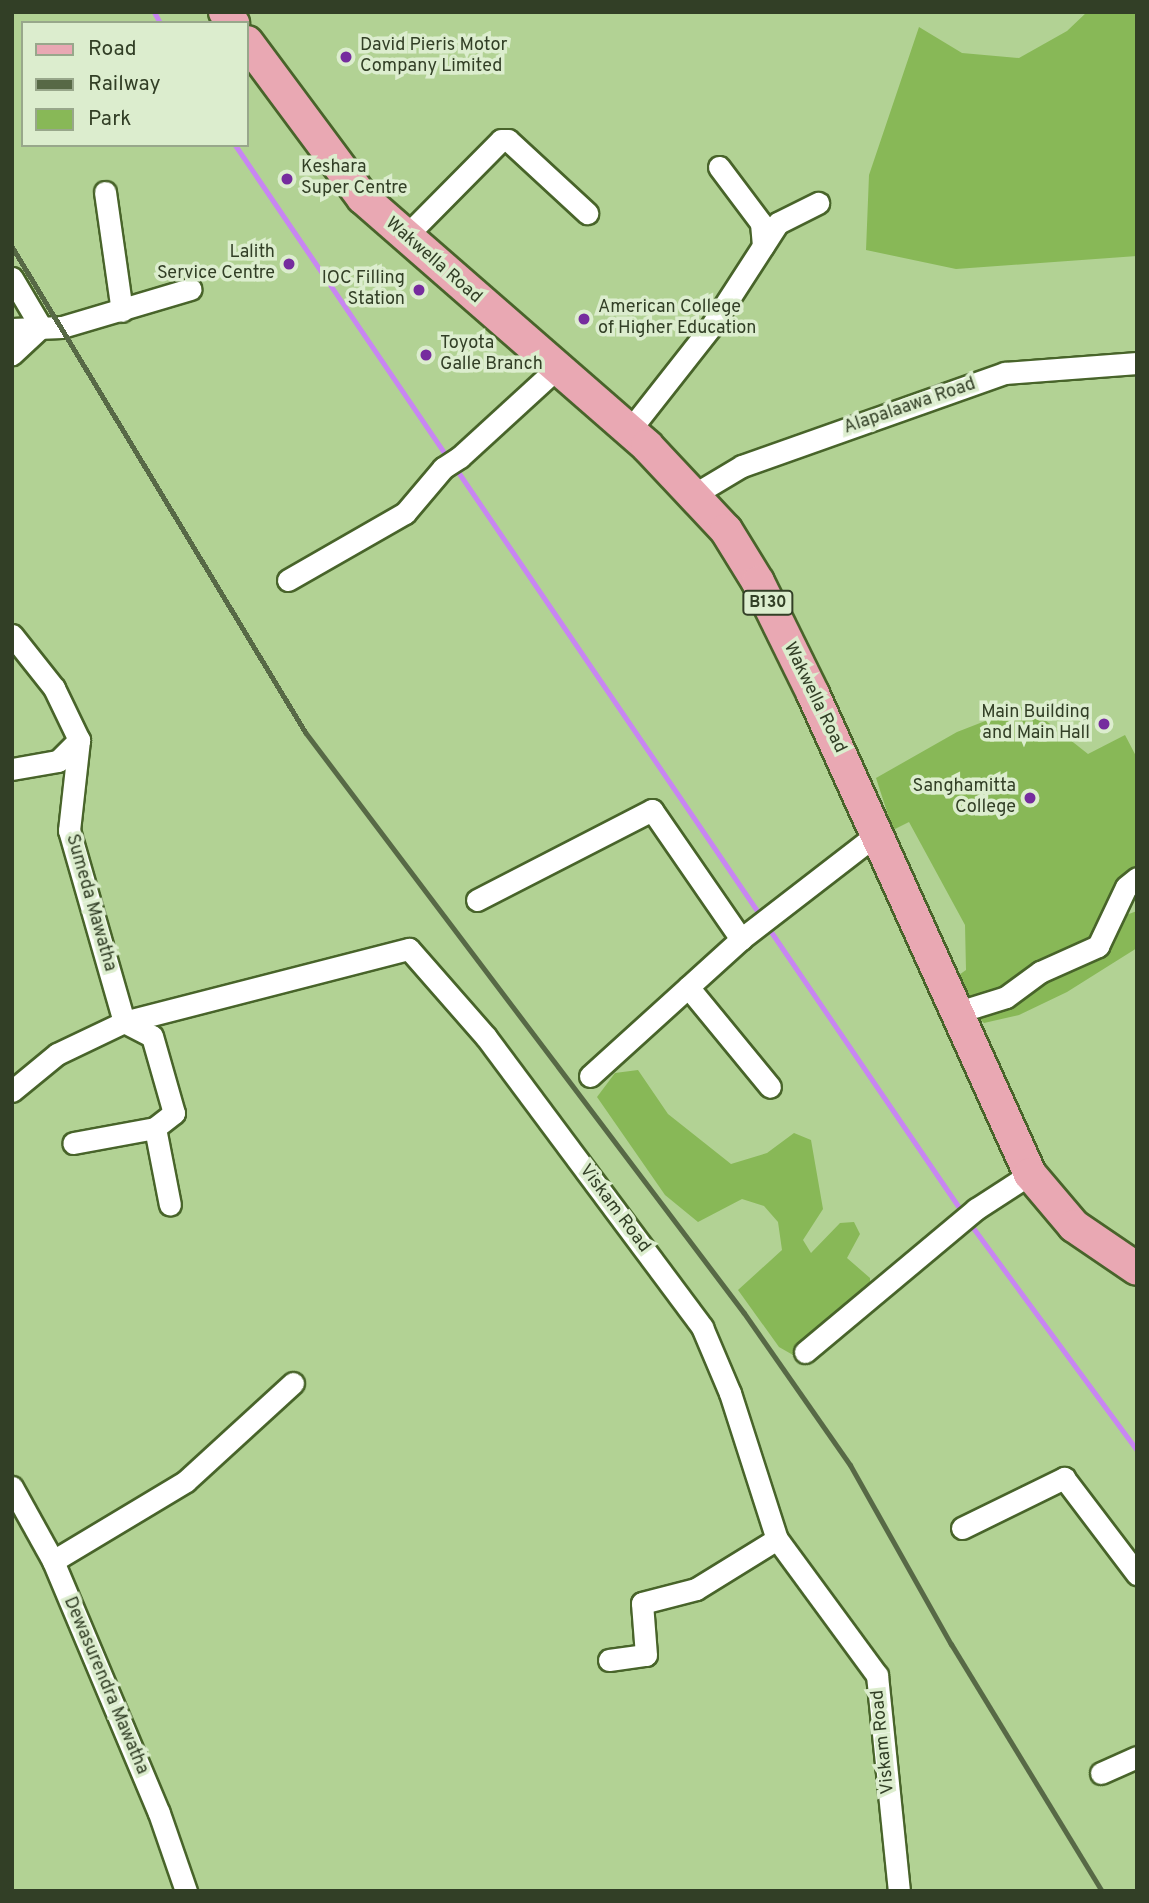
<!DOCTYPE html>
<style>
body{margin:0}
#map{position:relative;width:1149px;height:1903px;overflow:hidden;background:#b2d294;font-family:Overpass,sans-serif}
div>[style]{position:absolute}
.green>*{inset:0;background:#88b857}
.stream>*{height:5px;margin:-2.5px;padding:0 2.5px;transform-origin:2.5px;border-radius:2.5px;background:#c886f2}
.roads{filter:drop-shadow(2px 0 #48642a) drop-shadow(-2px 0 #48642a) drop-shadow(0 2px #48642a) drop-shadow(0 -2px #48642a)}
.street>*{height:21px;margin:-10.5px;padding:0 10.5px;transform-origin:10.5px;border-radius:10.5px;background:#fff}
.primary>*{height:32px;margin:-16px;padding:0 16px;transform-origin:16px;border-radius:16px;background:#e9a8b3}
.rail>*{height:5px;margin:-2.5px;padding:0 2.5px;transform-origin:2.5px;border-radius:2.5px;background:#576946}
.dots>*{width:19px;height:19px;translate:-50% -50%;box-sizing:border-box;border:4px solid #dcedce;border-radius:50%}
span{translate:-50% -50%;white-space:nowrap;text-align:center;line-height:1.15;-webkit-text-stroke:7px #dcedce;paint-order:stroke}
.shield-label span{padding:2px 5px;background:#dcedce;border:2px solid;border-radius:5px;-webkit-text-stroke-width:0}
.shield-label{font-size:16px;color:#323f26;font-weight:700}
.poi-label{font-size:18px;color:#323f26}
.left{translate:0 -50%;text-align:left}
.right{translate:-100% -50%;text-align:right}
.street-label{font-size:18px;color:#323f26}
.frame{position:absolute;inset:0;border:14px solid #323f26;pointer-events:none}
.legend{position:absolute;left:21px;top:21px;width:228px;height:126px;box-sizing:border-box;background:#dcedce;border:2px solid #98a78b;margin:0;padding:9px 12px;list-style:none;font-size:21px;color:#323f26}
.legend li{display:flex;align-items:center;gap:14px;height:35px}
.legend b{width:35px;border:2px solid #98a78b}
</style>
<div id="map">
<div class="green">
<i style="clip-path:polygon(1087px 12px,1137px 12px,1137px 256px,956px 269px,866px 250px,869px 175px,919px 27px,962px 53px,1019px 58px,1067px 31px)"></i>
<i style="clip-path:polygon(1026px 705px,1088px 754px,1125px 735px,1137px 758px,1137px 877px,1125px 882px,1093px 927px,1137px 911px,1137px 948px,1067px 992px,1019px 1015px,984px 1023px,950px 991px,956px 977px,966px 970px,965px 925px,909px 822px,893px 830px,876px 778px,957px 732px)"></i>
<i style="clip-path:polygon(638px 1070px,668px 1114px,731px 1164px,767px 1153px,794px 1133px,811px 1140px,823px 1209px,803px 1240px,811px 1253px,840px 1223px,854px 1222px,860px 1234px,847px 1258px,870px 1278px,870px 1286px,793px 1355px,779px 1347px,738px 1290px,782px 1250px,778px 1222px,764px 1206px,742px 1199px,698px 1222px,665px 1195px,597px 1097px,615px 1073px)"></i>
</div>
<div class="stream">
<i style="left:154px;top:12px;width:13px;rotate:61deg"></i>
<i style="left:235px;top:145px;width:379px;rotate:55.8deg"></i>
<i style="left:454px;top:466px;width:547px;rotate:55.73deg"></i>
<i style="left:767px;top:926px;width:348px;rotate:55.7deg"></i>
<i style="left:968px;top:1221px;width:285px;rotate:53.6deg"></i>
</div>
<div class="roads">
<div class="street">
<i style="left:719px;top:167px;width:70px;rotate:53.1deg"></i>
<i style="left:761px;top:223px;width:23px;rotate:85deg"></i>
<i style="left:105px;top:192px;width:120px;rotate:81.9deg"></i>
<i style="left:405px;top:237px;width:136px;rotate:-45.3deg"></i>
<i style="left:501px;top:140px;width:7px"></i>
<i style="left:508px;top:140px;width:108px;rotate:42.7deg"></i>
<i style="left:12px;top:278px;width:57px;rotate:59.4deg"></i>
<i style="left:41px;top:327px;width:40px;rotate:137deg"></i>
<i style="left:12px;top:329px;width:50px;rotate:-2.3deg"></i>
<i style="left:62px;top:327px;width:134px;rotate:-16.5deg"></i>
<i style="left:629px;top:431px;width:131px;rotate:-51.8deg"></i>
<i style="left:710px;top:328px;width:125px;rotate:-57.1deg"></i>
<i style="left:778px;top:223px;width:45px;rotate:-26.6deg"></i>
<i style="left:695px;top:494px;width:55px;rotate:-30.8deg"></i>
<i style="left:742px;top:466px;width:279px;rotate:-19.5deg"></i>
<i style="left:1005px;top:373px;width:132px;rotate:-4.3deg"></i>
<i style="left:288px;top:580px;width:135px;rotate:-29.8deg"></i>
<i style="left:405px;top:513px;width:59px;rotate:-49.8deg"></i>
<i style="left:443px;top:468px;width:20px;rotate:-33deg"></i>
<i style="left:460px;top:457px;width:129px;rotate:-42.5deg"></i>
<i style="left:12px;top:635px;width:68px;rotate:51.6deg"></i>
<i style="left:54px;top:688px;width:58px;rotate:64.3deg"></i>
<i style="left:79px;top:740px;width:91px;rotate:96.3deg"></i>
<i style="left:69px;top:830px;width:200px;rotate:74deg"></i>
<i style="left:124px;top:1022px;width:31px;rotate:27deg"></i>
<i style="left:152px;top:1036px;width:80px;rotate:74.1deg"></i>
<i style="left:174px;top:1113px;width:24px;rotate:142deg"></i>
<i style="left:155px;top:1128px;width:83px;rotate:169.6deg"></i>
<i style="left:12px;top:769px;width:47px;rotate:-9.9deg"></i>
<i style="left:58px;top:761px;width:30px;rotate:-45deg"></i>
<i style="left:477px;top:900px;width:197px;rotate:-27.2deg"></i>
<i style="left:652px;top:810px;width:157px;rotate:55.4deg"></i>
<i style="left:741px;top:939px;width:173px;rotate:-37.7deg"></i>
<i style="left:688px;top:987px;width:129px;rotate:50.6deg"></i>
<i style="left:955px;top:1013px;width:53px;rotate:-17.4deg"></i>
<i style="left:1006px;top:997px;width:42px;rotate:-36.3deg"></i>
<i style="left:1040px;top:972px;width:64px;rotate:-24.1deg"></i>
<i style="left:1098px;top:946px;width:65px;rotate:-64.6deg"></i>
<i style="left:1126px;top:887px;width:14px;rotate:-39deg"></i>
<i style="left:590px;top:1076px;width:204px;rotate:-42.2deg"></i>
<i style="left:12px;top:1091px;width:58px;rotate:-39.4deg"></i>
<i style="left:57px;top:1054px;width:74px;rotate:-25.5deg"></i>
<i style="left:124px;top:1022px;width:294px;rotate:-14.4deg"></i>
<i style="left:409px;top:949px;width:117px;rotate:48.8deg"></i>
<i style="left:486px;top:1037px;width:362px;rotate:53.3deg"></i>
<i style="left:702px;top:1327px;width:72px;rotate:67deg"></i>
<i style="left:730px;top:1393px;width:153px;rotate:72.2deg"></i>
<i style="left:777px;top:1539px;width:169px;rotate:53.7deg"></i>
<i style="left:877px;top:1675px;width:217px;rotate:84.2deg"></i>
<i style="left:155px;top:1128px;width:78px;rotate:79deg"></i>
<i style="left:805px;top:1352px;width:223px;rotate:-39.9deg"></i>
<i style="left:976px;top:1209px;width:64px;rotate:-32.9deg"></i>
<i style="left:12px;top:1487px;width:85px;rotate:61deg"></i>
<i style="left:53px;top:1561px;width:273px;rotate:67.2deg"></i>
<i style="left:159px;top:1813px;width:83px;rotate:70.9deg"></i>
<i style="left:962px;top:1528px;width:114px;rotate:-26.1deg"></i>
<i style="left:1064px;top:1478px;width:121px;rotate:52.8deg"></i>
<i style="left:53px;top:1561px;width:155px;rotate:-31deg"></i>
<i style="left:186px;top:1481px;width:145px;rotate:-42.5deg"></i>
<i style="left:609px;top:1660px;width:37px;rotate:-8deg"></i>
<i style="left:646px;top:1655px;width:52px;rotate:-94.4deg"></i>
<i style="left:642px;top:1603px;width:56px;rotate:-14.5deg"></i>
<i style="left:696px;top:1589px;width:95px;rotate:-31.7deg"></i>
<i style="left:1101px;top:1773px;width:39px;rotate:-24deg"></i>
</div>
<div class="primary">
<i style="left:225px;top:12px;width:14px;rotate:54deg"></i>
<i style="left:247px;top:42px;width:194px;rotate:53.4deg"></i>
<i style="left:363px;top:198px;width:377px;rotate:41.1deg"></i>
<i style="left:647px;top:446px;width:115px;rotate:46.8deg"></i>
<i style="left:726px;top:530px;width:61px;rotate:58.4deg"></i>
<i style="left:758px;top:582px;width:125px;rotate:63.8deg"></i>
<i style="left:813px;top:694px;width:527px;rotate:65.67deg"></i>
<i style="left:1030px;top:1174px;width:68px;rotate:49.8deg"></i>
<i style="left:1074px;top:1226px;width:76px;rotate:34.3deg"></i>
</div>
</div>
<div class="rail">
<i style="left:12px;top:247px;width:567px;rotate:58.86deg"></i>
<i style="left:305px;top:732px;width:728px;rotate:52.93deg"></i>
<i style="left:744px;top:1313px;width:185px;rotate:55.1deg"></i>
<i style="left:850px;top:1465px;width:206px;rotate:60.6deg"></i>
<i style="left:951px;top:1644px;width:289px;rotate:58.6deg"></i>
</div>
<div class="dots">
<i style="left:346px;top:57px;background:#762c9e"></i>
<i style="left:287px;top:179px;background:#762c9e"></i>
<i style="left:289px;top:264px;background:#762c9e"></i>
<i style="left:419px;top:290px;background:#762c9e"></i>
<i style="left:584px;top:319px;background:#762c9e"></i>
<i style="left:426px;top:355px;background:#762c9e"></i>
<i style="left:1104px;top:724px;background:#762c9e"></i>
<i style="left:1030px;top:798px;background:#762c9e"></i>
</div>
<div class="shield-label">
<span style="left:768px;top:603px">B130</span>
</div>
<div class="poi-label">
<span class="left" style="left:360px;top:57px">David Pieris Motor<br>Company Limited</span>
<span class="left" style="left:301px;top:179px">Keshara<br>Super Centre</span>
<span class="right" style="left:275px;top:264px">Lalith<br>Service Centre</span>
<span class="right" style="left:405px;top:290px">IOC Filling<br>Station</span>
<span class="left" style="left:598px;top:319px">American College<br>of Higher Education</span>
<span class="left" style="left:440px;top:355px">Toyota<br>Galle Branch</span>
<span class="right" style="left:1090px;top:724px">Main Building<br>and Main Hall</span>
<span class="right" style="left:1016px;top:798px">Sanghamitta<br>College</span>
</div>
<div class="street-label">
<span style="left:433px;top:261px;rotate:41deg">Wakwella Road</span>
<span style="left:910px;top:407px;rotate:-19deg">Alapalaawa Road</span>
<span style="left:814px;top:698px;rotate:64deg">Wakwella Road</span>
<span style="left:90px;top:903px;rotate:74deg">Sumeda Mawatha</span>
<span style="left:614px;top:1209px;rotate:53deg">Viskam Road</span>
<span style="left:105px;top:1686px;rotate:67deg">Dewasurendra Mawatha</span>
<span style="left:884px;top:1742px;rotate:-96deg">Viskam Road</span>
</div>
<div class="frame"></div>
<ul class="legend">
<li><b style="height:9px;background:#e9a8b3"></b>Road</li>
<li><b style="height:9px;background:#576946"></b>Railway</li>
<li><b style="height:19px;background:#88b857"></b>Park</li>
</ul>
</div>
